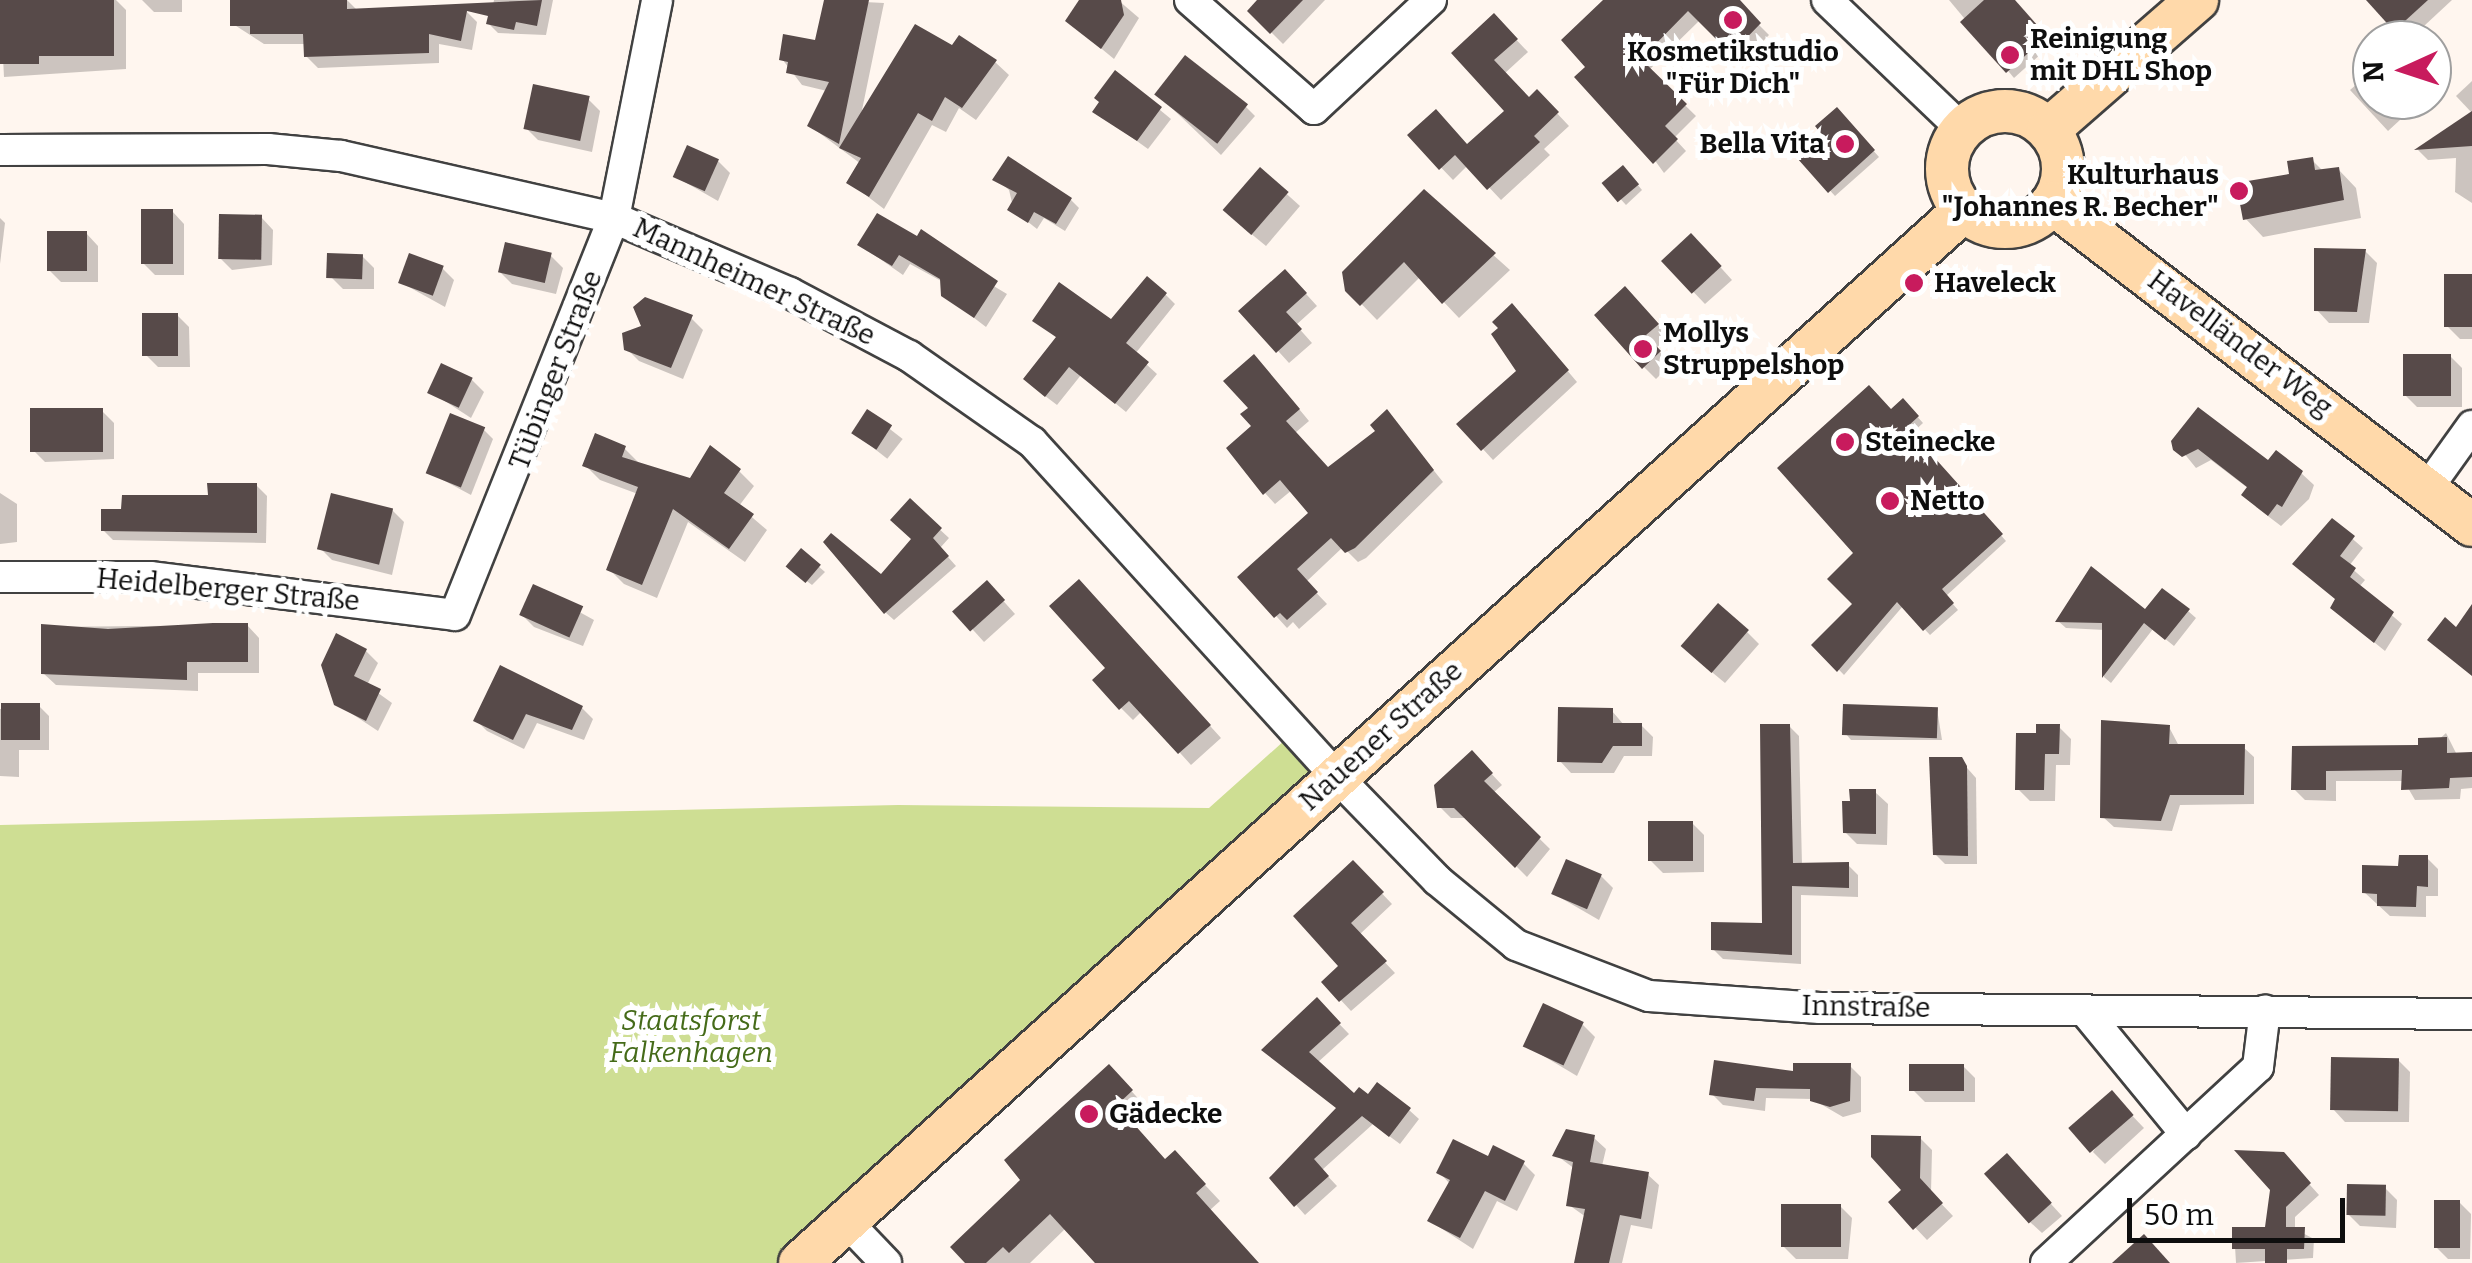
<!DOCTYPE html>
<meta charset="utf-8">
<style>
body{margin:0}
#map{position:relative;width:2472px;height:1263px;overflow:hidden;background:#fff6ef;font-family:Bitter,serif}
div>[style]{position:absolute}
.forest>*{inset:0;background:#cede93}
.shadow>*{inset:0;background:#0003;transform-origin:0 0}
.building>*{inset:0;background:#574a49;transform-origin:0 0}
.roads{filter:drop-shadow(2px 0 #414141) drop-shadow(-2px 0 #414141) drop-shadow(0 2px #414141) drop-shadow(0 -2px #414141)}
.street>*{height:30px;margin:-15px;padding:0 15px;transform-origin:15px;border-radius:15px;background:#fff}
.secondary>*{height:42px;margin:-21px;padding:0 21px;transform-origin:21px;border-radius:21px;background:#ffd9aa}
.secondary>.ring{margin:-21px;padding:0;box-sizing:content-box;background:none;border:42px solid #ffd9aa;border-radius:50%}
.dots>*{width:28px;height:28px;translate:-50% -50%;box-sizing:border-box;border:5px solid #fff;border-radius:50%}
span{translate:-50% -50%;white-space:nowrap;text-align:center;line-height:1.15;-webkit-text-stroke:10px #fff;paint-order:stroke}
.poi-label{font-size:28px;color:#0e0e0e;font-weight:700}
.left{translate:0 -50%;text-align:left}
.right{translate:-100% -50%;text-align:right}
.street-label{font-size:28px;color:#0e0e0e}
.park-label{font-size:28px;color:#456b19;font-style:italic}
.north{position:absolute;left:2352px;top:20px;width:100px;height:100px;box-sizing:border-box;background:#fff;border:2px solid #9f9f9f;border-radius:50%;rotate:267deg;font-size:28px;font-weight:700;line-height:40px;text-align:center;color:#0e0e0e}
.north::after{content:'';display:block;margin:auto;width:35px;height:45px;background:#c81b5d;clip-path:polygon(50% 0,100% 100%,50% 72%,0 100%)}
.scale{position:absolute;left:2127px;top:1198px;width:218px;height:45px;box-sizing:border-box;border:5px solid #0e0e0e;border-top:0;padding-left:12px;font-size:30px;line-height:35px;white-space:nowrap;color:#0e0e0e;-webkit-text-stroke:8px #fff;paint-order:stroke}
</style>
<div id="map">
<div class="forest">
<i style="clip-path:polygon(1295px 731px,1337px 777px,800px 1263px,0 1263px,0 825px,898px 805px,1209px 808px)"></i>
</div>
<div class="shadow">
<i style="clip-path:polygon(0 0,116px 0,126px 10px,126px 69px,4px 77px)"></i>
<i style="clip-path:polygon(142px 0,182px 0,182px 12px,154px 12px)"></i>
<i style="clip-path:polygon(320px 0,347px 0,358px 11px,466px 11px,477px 22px,472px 50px,439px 44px,439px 63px,318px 68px,306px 56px,306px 44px,264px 44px,233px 24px)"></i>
<i style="clip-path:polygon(494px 0,553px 0,546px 35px,498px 33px,489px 24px)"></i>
<i style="clip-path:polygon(826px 0,884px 3px,861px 115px,953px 49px,995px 62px,1009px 75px,976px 120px,959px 108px,946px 132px,932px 125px,884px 209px,850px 183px,861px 164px,810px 126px,827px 91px,802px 85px,782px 59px,817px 43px)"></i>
<i style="clip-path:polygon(1082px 0,1118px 0,1139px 18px,1114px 59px,1068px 21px)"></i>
<i style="clip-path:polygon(1260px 0,1325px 0,1283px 44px,1250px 11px)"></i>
<i style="clip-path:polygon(1608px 0,1734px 0,1769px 35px,1743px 62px,1700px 20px,1649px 70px,1696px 116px,1674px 138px,1686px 151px,1664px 173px,1588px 68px)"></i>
<i style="clip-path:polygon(1949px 0,2013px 0,2052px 44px,2014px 78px)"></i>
<i style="clip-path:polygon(2369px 0,2452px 0,2409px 40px)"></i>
<i style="clip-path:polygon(1494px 16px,1528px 52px,1504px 74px,1530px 100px,1537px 92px,1569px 126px,1544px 149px,1550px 155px,1501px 200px,1468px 165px,1453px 180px,1410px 135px,1468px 146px,1508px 111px,1455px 53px)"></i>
<i style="clip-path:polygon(2372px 71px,2372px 100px,2406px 100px,2413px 108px,2388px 131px,2350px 90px)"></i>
<i style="clip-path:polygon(1116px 74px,1171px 119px,1148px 149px,1095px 111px)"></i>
<i style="clip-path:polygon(2472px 81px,2472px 113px,2456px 96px)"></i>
<i style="clip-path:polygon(1157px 94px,1246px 107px,1255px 116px,1221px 155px)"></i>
<i style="clip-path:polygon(588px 99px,600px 111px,592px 152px,538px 140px,526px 128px)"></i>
<i style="clip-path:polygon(1837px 110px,1879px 157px,1835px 196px,1801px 159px,1826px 136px)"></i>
<i style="clip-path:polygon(2472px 114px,2472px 203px,2455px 192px,2456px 158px,2428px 160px,2418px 150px)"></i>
<i style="clip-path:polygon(2312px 160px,2324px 172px,2338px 169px,2356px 188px,2361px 218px,2263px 237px,2245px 218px)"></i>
<i style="clip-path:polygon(718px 161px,730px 173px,718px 201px,676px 177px)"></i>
<i style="clip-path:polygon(1260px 170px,1300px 206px,1266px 246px,1238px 223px)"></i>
<i style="clip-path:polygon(1628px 173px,1642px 190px,1626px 205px,1606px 183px)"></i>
<i style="clip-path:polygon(996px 179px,1071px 200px,1079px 208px,1065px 231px,1044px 218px,1037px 229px,1014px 211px,1009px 190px)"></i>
<i style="clip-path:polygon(1424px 193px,1510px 270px,1459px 318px,1420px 277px,1377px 320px,1348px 290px)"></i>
<i style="clip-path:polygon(172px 211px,184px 224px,184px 275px,155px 275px,143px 263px)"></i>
<i style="clip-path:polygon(877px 216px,1007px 294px,986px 327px,944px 295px,943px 282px,910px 264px,903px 275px,860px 245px)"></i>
<i style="clip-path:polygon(261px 217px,273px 230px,272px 265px,232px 270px,220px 258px)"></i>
<i style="clip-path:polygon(0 218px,5px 223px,0 264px)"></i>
<i style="clip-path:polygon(86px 233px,98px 246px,98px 282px,61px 282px,49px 270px)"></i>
<i style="clip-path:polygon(1703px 248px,1732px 280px,1705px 304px,1664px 261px)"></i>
<i style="clip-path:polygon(2365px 251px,2377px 263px,2369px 323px,2329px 323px,2317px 310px)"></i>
<i style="clip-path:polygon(362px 256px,374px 268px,374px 289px,343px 289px,330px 276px)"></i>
<i style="clip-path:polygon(551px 256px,563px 268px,556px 294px,512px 284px,500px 272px)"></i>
<i style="clip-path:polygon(442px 268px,454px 280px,445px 307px,400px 282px)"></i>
<i style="clip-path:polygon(2472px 277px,2472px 339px,2460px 339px,2448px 327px)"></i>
<i style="clip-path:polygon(1297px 284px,1317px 306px,1296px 325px,1312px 343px,1289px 363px,1242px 311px)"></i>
<i style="clip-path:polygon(1165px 294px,1175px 304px,1135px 354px,1157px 374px,1126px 412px,1081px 375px,1057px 405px,1036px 389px,1058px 339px,1036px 320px,1112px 322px)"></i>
<i style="clip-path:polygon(1637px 302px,1669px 337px,1656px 348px,1671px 364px,1656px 379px,1644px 367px)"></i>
<i style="clip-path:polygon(177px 315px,189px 327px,190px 367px,158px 367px,146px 355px)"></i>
<i style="clip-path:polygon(1522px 317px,1577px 382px,1493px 460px,1460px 424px,1519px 371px)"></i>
<i style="clip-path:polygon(691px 318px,703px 330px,683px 379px,639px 361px,627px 349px)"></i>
<i style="clip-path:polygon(2450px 356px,2462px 368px,2462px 407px,2417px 407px,2405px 395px)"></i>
<i style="clip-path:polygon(1265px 368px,1309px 421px,1295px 433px,1329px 470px,1379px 431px,1387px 412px,1443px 482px,1366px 558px,1358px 562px,1343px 547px,1306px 582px,1327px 604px,1299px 629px,1293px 622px,1287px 628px,1241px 577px,1312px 513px,1292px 490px,1275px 504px,1265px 493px,1251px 408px)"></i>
<i style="clip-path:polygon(472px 380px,484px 392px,471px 418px,431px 392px)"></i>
<i style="clip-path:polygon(1907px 405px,1923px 423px,1911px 434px,2006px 541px,1946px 596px,1958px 610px,1930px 635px,1903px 606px,1844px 675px,1815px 645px,1856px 604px,1856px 553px,1891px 412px)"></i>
<i style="clip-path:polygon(102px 411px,114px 423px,114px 459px,45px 462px,33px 450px)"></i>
<i style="left:868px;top:412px;width:44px;height:25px;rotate:38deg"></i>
<i style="clip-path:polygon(483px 429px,493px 439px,471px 495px,428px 472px)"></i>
<i style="clip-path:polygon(2174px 441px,2301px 473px,2314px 485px,2309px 499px,2281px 526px,2256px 507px,2249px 489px,2211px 460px,2196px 468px)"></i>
<i style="clip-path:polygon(624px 448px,639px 463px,691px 481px,739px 471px,754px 486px,739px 506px,767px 530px,745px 562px,688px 522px,657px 598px,624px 584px,609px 569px,638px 494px,600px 480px,585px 465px)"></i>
<i style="clip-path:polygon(256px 485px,267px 496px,266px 543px,113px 540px,103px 530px)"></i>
<i style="clip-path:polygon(0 493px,17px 504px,17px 542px,0 544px)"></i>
<i style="clip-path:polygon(910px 502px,949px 538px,940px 548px,956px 566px,894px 620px,885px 612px,881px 577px,914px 539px)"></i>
<i style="clip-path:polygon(392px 510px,404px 522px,392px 575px,332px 560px,320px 548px)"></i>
<i style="clip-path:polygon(2332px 521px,2363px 548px,2349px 566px,2365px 580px,2359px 587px,2402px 624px,2385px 651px,2343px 617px,2337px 600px,2295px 564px)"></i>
<i style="clip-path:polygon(802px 552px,825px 572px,812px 585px,795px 572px)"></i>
<i style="clip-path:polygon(534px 587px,594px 620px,583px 646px,534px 627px,522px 615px)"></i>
<i style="clip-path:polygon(1091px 594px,1221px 738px,1191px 765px,1142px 711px,1133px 720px,1121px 708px)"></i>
<i style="clip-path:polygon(998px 595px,1015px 614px,984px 642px,955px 610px)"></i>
<i style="clip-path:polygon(2188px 611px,2196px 618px,2174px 646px,2153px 629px,2111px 683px,2104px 677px,2105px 630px,2066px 628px,2058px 621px)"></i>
<i style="clip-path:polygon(247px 625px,259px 638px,259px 673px,198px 673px,198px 691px,56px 685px,43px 673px,44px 627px)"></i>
<i style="clip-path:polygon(1747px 632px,1759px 644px,1725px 683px,1695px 658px)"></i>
<i style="clip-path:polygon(366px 651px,378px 663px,367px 685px,392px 703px,378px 731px,337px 704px)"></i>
<i style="clip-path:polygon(501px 668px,582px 708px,593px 719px,584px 740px,537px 723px,524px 749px,487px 731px,476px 720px)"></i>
<i style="clip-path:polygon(39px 706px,49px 716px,49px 750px,19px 750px,19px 777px,0 776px,0 709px)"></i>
<i style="clip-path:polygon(1937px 709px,1942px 740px,1851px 740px,1846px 734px)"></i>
<i style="clip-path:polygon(1612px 711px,1624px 725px,1641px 725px,1653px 737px,1652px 756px,1624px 756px,1614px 773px,1571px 773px,1560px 761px)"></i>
<i style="clip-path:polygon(1789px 726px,1799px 736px,1802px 865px,1848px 865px,1858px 875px,1858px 897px,1801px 895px,1801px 964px,1723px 959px,1713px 949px,1764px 926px)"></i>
<i style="clip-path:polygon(2059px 727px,2071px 739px,2070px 765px,2056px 765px,2055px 801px,2030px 801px,2018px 789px,2038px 736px)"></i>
<i style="clip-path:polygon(2169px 727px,2179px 746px,2243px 747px,2254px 757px,2254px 804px,2180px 805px,2172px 831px,2114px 827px,2103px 817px)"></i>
<i style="clip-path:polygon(2446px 733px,2457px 755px,2472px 754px,2472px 788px,2461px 789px,2460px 799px,2415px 800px,2404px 781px,2336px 781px,2336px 801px,2305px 800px,2294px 789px,2294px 748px,2411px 765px)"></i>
<i style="clip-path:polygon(1472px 753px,1502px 785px,1493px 793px,1550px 849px,1527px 877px,1468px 818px,1451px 818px,1440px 807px)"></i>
<i style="clip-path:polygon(1960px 760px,1976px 778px,1977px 864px,1945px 864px,1935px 854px)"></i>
<i style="clip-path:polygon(1875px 792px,1888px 804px,1887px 845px,1857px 844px,1845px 832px)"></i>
<i style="clip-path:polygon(1692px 823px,1704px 835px,1704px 872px,1663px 873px,1651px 861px)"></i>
<i style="clip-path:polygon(2427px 858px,2438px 869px,2438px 896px,2426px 896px,2426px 917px,2390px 916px,2364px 892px)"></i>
<i style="clip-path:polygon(1353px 863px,1392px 904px,1359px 935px,1395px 973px,1351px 1011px,1324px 982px,1342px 967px)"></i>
<i style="clip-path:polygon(1601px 876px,1613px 888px,1599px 920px,1554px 894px)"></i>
<i style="clip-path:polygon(1317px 1001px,1349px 1034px,1317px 1063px,1354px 1097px,1409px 1110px,1419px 1119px,1400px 1144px,1373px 1124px,1322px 1170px,1337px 1186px,1305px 1215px,1272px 1178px,1338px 1109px,1265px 1050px)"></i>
<i style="clip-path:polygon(1583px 1025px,1595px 1037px,1577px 1076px,1525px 1045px)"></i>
<i style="clip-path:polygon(2398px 1060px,2410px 1072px,2409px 1122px,2345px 1122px,2333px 1109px)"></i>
<i style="clip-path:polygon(1850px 1066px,1861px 1077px,1861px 1112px,1843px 1117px,1812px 1099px,1766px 1098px,1765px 1111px,1723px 1105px,1712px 1094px)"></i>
<i style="clip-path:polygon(1963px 1066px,1975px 1078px,1975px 1102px,1925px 1102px,1913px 1090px)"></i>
<i style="clip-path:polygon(1124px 1083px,1146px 1107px,1130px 1121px,1166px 1161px,1190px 1169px,1220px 1201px,1210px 1210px,1257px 1263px,1095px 1263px,1066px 1228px,1030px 1263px,969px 1263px)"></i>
<i style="clip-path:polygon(2123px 1106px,2144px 1128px,2105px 1164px,2093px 1152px)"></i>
<i style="clip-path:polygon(1594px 1138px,1606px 1149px,1602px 1166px,1647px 1174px,1659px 1185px,1652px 1229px,1631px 1225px,1622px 1263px,1582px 1263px,1586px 1217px,1569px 1205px,1575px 1169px,1556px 1155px)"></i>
<i style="clip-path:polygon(1920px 1138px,1932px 1150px,1931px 1193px,1953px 1216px,1927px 1240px,1891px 1202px,1904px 1190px)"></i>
<i style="clip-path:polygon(1489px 1160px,1523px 1163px,1535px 1175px,1517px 1211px,1497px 1201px,1473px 1249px,1430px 1221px,1450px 1184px,1439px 1172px)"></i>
<i style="clip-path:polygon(2293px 1166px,2319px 1195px,2295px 1217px,2295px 1229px,2314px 1239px,2313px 1258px,2236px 1263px,2234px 1230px,2267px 1230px)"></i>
<i style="clip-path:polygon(2019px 1169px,2062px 1216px,2042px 1233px,2030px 1222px)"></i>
<i style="clip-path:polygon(2385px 1188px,2397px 1200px,2396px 1228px,2360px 1226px,2348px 1214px)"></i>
<i style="clip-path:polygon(2459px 1202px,2471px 1214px,2470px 1259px,2448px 1259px,2436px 1247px)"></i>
<i style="clip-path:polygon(1840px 1206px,1852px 1218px,1848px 1259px,1796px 1259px,1783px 1246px)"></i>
</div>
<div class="building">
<i style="clip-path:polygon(0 0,114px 0,114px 56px,39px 56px,39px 64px,0 64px)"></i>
<i style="clip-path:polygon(230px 0,347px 0,347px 9px,542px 0,537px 26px,516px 22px,514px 30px,486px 24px,488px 16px,467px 11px,461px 41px,429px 34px,429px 53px,304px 57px,303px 34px,250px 34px,250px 26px,230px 26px)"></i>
<i style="clip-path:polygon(824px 0,869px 0,839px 144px,807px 126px,829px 82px,786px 73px,788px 62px,779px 60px,783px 34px,815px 40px)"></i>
<i style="clip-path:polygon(1079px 0,1121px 0,1124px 15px,1101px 49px,1065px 21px)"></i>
<i style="clip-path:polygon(1257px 0,1303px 0,1270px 34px,1247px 11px)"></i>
<i style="clip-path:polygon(1603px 0,1740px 0,1761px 23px,1731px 54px,1688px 11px,1641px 59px,1687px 104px,1665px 126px,1678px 139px,1653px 164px,1574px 77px,1585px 67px,1561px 40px)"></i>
<i style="clip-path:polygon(1984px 0,2015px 0,2047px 36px,2006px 73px,1960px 22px)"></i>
<i style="clip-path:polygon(2366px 0,2428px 0,2394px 31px)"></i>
<i style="clip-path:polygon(1494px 13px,1518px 39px,1494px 60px,1529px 97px,1537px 89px,1559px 112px,1534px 136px,1540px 142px,1487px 190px,1455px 155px,1439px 170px,1407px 135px,1436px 109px,1467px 144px,1504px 111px,1451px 53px)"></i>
<i style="clip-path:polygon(915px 24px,952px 45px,959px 35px,997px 60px,962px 108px,945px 97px,932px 121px,918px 113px,869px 197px,846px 183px,861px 158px,839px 148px)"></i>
<i style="left:1185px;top:55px;width:80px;height:50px;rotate:38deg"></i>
<i style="clip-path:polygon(1115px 70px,1162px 107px,1137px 141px,1092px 112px,1099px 102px,1094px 98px)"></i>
<i style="left:533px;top:84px;width:58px;height:46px;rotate:12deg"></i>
<i style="clip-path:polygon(1837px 107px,1875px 150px,1828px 193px,1797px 158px,1823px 136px,1815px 126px)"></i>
<i style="clip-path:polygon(2472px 111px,2472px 146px,2414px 150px)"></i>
<i style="left:687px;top:145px;width:35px;height:35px;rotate:24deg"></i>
<i style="clip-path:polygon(1008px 156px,1072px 198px,1056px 224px,1034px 212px,1028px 223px,1007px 210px,1017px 193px,992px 180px)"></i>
<i style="clip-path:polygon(2313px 157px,2315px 170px,2339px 167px,2344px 200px,2243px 220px,2236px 183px,2289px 174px,2287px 161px)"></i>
<i style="left:1623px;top:165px;width:25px;height:28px;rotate:50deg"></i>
<i style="left:1260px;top:167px;width:38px;height:57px;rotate:41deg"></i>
<i style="clip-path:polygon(1424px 189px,1496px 253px,1442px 304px,1404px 262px,1360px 306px,1345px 291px,1342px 272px)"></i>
<i style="left:141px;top:209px;width:32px;height:55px"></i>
<i style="clip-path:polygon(877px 213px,917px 236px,921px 229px,998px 281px,974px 318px,941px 296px,940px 279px,899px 255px,892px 266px,857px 245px)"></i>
<i style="left:219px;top:214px;width:43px;height:45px;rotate:1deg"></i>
<i style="left:47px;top:231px;width:40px;height:40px"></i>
<i style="left:1691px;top:233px;width:45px;height:41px;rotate:47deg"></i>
<i style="left:505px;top:242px;width:48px;height:31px;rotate:13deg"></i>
<i style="clip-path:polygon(2314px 248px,2366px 249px,2357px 312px,2314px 311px)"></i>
<i style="left:327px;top:253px;width:36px;height:25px;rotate:2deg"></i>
<i style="left:409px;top:253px;width:37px;height:32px;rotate:20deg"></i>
<i style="clip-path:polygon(1285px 269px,1307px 293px,1286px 312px,1302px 329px,1276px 353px,1238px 311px)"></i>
<i style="left:2472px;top:274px;width:53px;height:28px;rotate:90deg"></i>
<i style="clip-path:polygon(1147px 276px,1167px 293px,1126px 343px,1149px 362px,1115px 404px,1069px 367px,1045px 397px,1023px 379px,1056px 337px,1032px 321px,1059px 282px,1111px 319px)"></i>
<i style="clip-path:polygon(1625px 286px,1659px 324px,1646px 335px,1661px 351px,1642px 369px,1594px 315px)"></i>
<i style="clip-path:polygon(645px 297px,693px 315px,671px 368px,624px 350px,622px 333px,641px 326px,633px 307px)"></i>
<i style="clip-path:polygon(1512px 303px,1569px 370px,1481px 451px,1456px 424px,1516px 371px,1491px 334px,1498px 328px,1492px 322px)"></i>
<i style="left:142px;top:313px;width:36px;height:43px"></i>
<i style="clip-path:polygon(1254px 354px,1300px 409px,1286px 421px,1328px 467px,1375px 431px,1370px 425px,1387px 409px,1434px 470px,1355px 548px,1345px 553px,1331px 538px,1297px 569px,1318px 592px,1287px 620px,1280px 613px,1274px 618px,1237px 577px,1308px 513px,1280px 480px,1263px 495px,1226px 448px,1251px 426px,1240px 414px,1248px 408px,1223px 381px)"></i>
<i style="left:2403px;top:354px;width:48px;height:42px"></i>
<i style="left:441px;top:363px;width:35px;height:33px;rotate:25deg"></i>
<i style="clip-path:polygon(1869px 385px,1891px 409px,1903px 398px,1919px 416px,1907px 427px,2003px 534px,1942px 589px,1954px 603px,1923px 631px,1897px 602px,1837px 672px,1811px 645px,1852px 604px,1827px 579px,1853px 553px,1777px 468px)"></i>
<i style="clip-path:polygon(2198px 407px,2268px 460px,2276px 450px,2303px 471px,2282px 507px,2277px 504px,2268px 516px,2241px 495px,2247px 487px,2198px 449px,2182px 457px,2173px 450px,2171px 441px)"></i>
<i style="left:30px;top:408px;width:73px;height:44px"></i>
<i style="left:867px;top:409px;width:30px;height:29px;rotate:33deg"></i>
<i style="left:450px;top:413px;width:38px;height:65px;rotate:22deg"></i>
<i style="clip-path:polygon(595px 433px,626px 446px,622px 457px,690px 478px,710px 445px,741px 469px,724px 493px,754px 514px,729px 549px,673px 509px,642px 585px,606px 570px,638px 487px,582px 466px)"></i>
<i style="clip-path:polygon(207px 483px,257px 483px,257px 533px,101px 531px,101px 509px,121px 509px,122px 495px,208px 495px)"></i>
<i style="left:331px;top:493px;width:64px;height:58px;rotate:14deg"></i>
<i style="clip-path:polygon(910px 498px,942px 528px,933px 538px,949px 556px,884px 614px,823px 542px,831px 533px,881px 574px,911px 539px,890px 520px)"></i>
<i style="clip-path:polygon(2332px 518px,2355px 536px,2340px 556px,2356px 568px,2350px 577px,2394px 612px,2374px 643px,2330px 608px,2335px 599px,2292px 564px)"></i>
<i style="left:801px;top:548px;width:26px;height:24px;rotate:40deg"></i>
<i style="clip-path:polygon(2091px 566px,2145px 609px,2162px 588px,2190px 609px,2165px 640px,2144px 623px,2102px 678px,2102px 623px,2055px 622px)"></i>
<i style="clip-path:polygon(1079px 579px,1211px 725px,1178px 754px,1129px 701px,1119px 710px,1092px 680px,1105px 668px,1049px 606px)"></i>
<i style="left:987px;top:580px;width:27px;height:47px;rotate:48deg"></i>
<i style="left:533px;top:584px;width:55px;height:34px;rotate:24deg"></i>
<i style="left:1718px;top:603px;width:41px;height:57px;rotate:41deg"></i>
<i style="clip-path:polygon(2472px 604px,2472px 676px,2427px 640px,2445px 617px,2456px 627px)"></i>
<i style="clip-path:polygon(213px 623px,248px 623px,248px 662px,187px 662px,187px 680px,41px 674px,41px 624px,108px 629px)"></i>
<i style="clip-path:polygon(336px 633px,367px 649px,354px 676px,381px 689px,366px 721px,334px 705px,321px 665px)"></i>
<i style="clip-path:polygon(500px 665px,583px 706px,572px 730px,526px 714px,513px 740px,473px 721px)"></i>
<i style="left:1px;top:703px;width:39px;height:37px"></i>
<i style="left:1843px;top:704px;width:95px;height:31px;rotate:2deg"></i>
<i style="clip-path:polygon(1558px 707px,1613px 708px,1613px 723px,1642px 723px,1642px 746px,1613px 746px,1602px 763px,1557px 762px)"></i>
<i style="clip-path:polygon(2101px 720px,2170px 725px,2169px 744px,2245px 744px,2244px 795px,2170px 795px,2161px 821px,2100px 818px)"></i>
<i style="clip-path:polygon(1760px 724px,1790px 724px,1793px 863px,1849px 862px,1849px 888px,1792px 886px,1792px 955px,1711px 950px,1711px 922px,1762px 923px)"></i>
<i style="clip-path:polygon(2036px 724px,2060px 724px,2059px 754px,2045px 754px,2044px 790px,2015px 790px,2016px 733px,2036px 733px)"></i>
<i style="clip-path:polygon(2447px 737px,2447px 753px,2472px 752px,2472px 777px,2450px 778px,2449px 788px,2401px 790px,2402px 770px,2326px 771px,2326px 790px,2291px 790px,2292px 746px,2418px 745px,2418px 738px)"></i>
<i style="clip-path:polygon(1472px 750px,1493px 773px,1484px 781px,1541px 837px,1515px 868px,1454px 808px,1437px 808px,1434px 785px)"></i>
<i style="clip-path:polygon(1929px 757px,1962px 757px,1967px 766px,1968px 856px,1933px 855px)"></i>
<i style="clip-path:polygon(1849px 789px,1876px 789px,1876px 834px,1843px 833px,1842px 801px,1850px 801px)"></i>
<i style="left:1693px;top:821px;width:40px;height:45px;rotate:90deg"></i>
<i style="clip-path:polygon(2399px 855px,2428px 855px,2428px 887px,2417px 886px,2416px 907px,2377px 906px,2377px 894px,2362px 893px,2362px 865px,2398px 866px)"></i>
<i style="left:1566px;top:859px;width:39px;height:38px;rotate:23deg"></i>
<i style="clip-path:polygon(1353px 860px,1384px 892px,1351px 923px,1387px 961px,1339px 1002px,1321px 982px,1338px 966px,1293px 916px)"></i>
<i style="clip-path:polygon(1317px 997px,1341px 1023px,1309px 1052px,1354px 1093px,1359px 1087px,1368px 1094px,1377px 1082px,1411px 1108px,1389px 1137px,1362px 1116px,1314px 1159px,1329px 1176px,1294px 1207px,1269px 1178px,1336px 1108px,1261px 1050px)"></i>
<i style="left:1543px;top:1003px;width:45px;height:48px;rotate:25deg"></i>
<i style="left:2331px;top:1057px;width:68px;height:53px;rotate:1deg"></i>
<i style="clip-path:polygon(1714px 1060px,1793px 1071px,1793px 1063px,1851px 1063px,1850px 1101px,1830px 1107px,1810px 1101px,1810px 1089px,1756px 1088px,1754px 1101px,1709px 1095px)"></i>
<i style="clip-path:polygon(1109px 1064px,1133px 1090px,1117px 1105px,1165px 1159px,1175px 1150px,1206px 1184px,1196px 1193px,1259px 1263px,1095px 1263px,1050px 1214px,1009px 1253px,1003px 1247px,986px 1263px,965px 1263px,950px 1247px,1020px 1180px,1004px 1160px)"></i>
<i style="left:1909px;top:1064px;width:55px;height:27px"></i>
<i style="left:2112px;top:1090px;width:33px;height:58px;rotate:49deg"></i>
<i style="clip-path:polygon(1566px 1129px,1595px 1135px,1590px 1162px,1649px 1172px,1641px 1219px,1620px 1215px,1609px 1263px,1574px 1263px,1585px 1209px,1566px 1206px,1573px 1162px,1552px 1156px)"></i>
<i style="clip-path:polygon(1871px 1135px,1921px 1136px,1920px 1178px,1943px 1203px,1913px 1230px,1888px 1202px,1901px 1190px,1871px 1157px)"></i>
<i style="clip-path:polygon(1453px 1139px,1488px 1156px,1493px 1145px,1525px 1161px,1505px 1201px,1485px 1191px,1460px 1238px,1427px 1221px,1450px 1180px,1436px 1173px)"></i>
<i style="clip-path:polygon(2234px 1150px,2284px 1152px,2311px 1183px,2286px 1207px,2286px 1227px,2305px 1227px,2304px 1249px,2287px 1249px,2287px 1263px,2265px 1263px,2265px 1249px,2232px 1249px,2232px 1227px,2265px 1227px,2270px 1190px)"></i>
<i style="left:2007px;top:1153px;width:67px;height:31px;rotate:48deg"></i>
<i style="left:2347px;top:1184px;width:39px;height:31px;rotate:1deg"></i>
<i style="left:2434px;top:1200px;width:26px;height:48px"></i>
<i style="left:1781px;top:1204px;width:60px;height:43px"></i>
<i style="clip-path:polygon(2144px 1234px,2170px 1263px,2112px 1263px)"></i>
</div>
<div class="roads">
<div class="street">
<i style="left:1190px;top:0;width:165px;rotate:41.3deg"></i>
<i style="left:1314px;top:109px;width:160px;rotate:-43deg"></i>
<i style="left:1827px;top:0;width:187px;rotate:43.7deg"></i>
<i style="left:0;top:150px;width:268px;rotate:-0.2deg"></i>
<i style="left:268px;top:149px;width:73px;rotate:5.5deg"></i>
<i style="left:341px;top:156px;width:280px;rotate:12.8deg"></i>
<i style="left:614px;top:218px;width:191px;rotate:23.1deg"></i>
<i style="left:790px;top:293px;width:135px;rotate:27.9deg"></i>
<i style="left:909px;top:356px;width:150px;rotate:35deg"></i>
<i style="left:1032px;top:442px;width:453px;rotate:47.7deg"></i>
<i style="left:1337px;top:777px;width:144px;rotate:45.8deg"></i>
<i style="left:1437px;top:880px;width:102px;rotate:39.4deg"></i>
<i style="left:1516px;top:945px;width:142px;rotate:21deg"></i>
<i style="left:1649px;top:996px;width:171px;rotate:4deg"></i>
<i style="left:1820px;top:1008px;width:652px;rotate:0.53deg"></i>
<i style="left:2429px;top:486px;width:74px;rotate:-54.4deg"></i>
<i style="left:0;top:577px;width:150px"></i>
<i style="left:150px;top:577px;width:307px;rotate:7.1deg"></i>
<i style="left:455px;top:615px;width:428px;rotate:-68.2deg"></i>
<i style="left:614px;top:218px;width:222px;rotate:-78.8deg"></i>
<i style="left:2084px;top:1010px;width:161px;rotate:50.6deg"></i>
<i style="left:844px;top:1219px;width:61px;rotate:46.3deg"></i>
<i style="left:2046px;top:1263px;width:289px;rotate:-42.8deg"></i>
<i style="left:2258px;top:1067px;width:57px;rotate:-83deg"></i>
</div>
<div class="secondary">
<i class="ring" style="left:1947px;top:111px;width:74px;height:74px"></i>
<i style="left:2048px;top:130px;width:198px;rotate:-41.1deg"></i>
<i style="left:2052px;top:203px;width:529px;rotate:37.48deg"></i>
<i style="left:800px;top:1263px;width:1570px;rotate:-42.13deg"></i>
</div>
</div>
<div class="dots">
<i style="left:1733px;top:20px;background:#c81b5d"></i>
<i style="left:2010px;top:55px;background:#c81b5d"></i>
<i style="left:1845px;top:144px;background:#c81b5d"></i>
<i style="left:2239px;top:191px;background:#c81b5d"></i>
<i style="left:1914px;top:283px;background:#c81b5d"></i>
<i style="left:1643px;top:349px;background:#c81b5d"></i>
<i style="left:1845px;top:442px;background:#c81b5d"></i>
<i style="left:1890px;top:501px;background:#c81b5d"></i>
<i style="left:1089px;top:1114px;background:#c81b5d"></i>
</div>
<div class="poi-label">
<span class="left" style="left:2030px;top:55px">Reinigung<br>mit DHL Shop</span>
<span style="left:1733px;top:68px">Kosmetikstudio<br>"Für Dich"</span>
<span class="right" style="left:1825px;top:144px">Bella Vita</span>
<span class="right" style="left:2219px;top:191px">Kulturhaus<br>"Johannes R. Becher"</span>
<span class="left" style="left:1934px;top:283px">Haveleck</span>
<span class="left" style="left:1663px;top:349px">Mollys<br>Struppelshop</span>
<span class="left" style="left:1865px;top:442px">Steinecke</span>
<span class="left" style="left:1910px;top:501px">Netto</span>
<span class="left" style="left:1109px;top:1114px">Gädecke</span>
</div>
<div class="street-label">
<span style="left:754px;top:282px;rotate:25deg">Mannheimer Straße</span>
<span style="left:2240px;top:344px;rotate:37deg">Havelländer Weg</span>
<span style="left:556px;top:370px;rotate:-69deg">Tübinger Straße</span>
<span style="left:228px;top:590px;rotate:5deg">Heidelberger Straße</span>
<span style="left:1381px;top:736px;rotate:-42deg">Nauener Straße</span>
<span style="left:1866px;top:1007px;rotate:1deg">Innstraße</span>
</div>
<div class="park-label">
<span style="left:691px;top:1037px">Staatsforst<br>Falkenhagen</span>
</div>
<div class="north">N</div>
<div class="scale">50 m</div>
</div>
